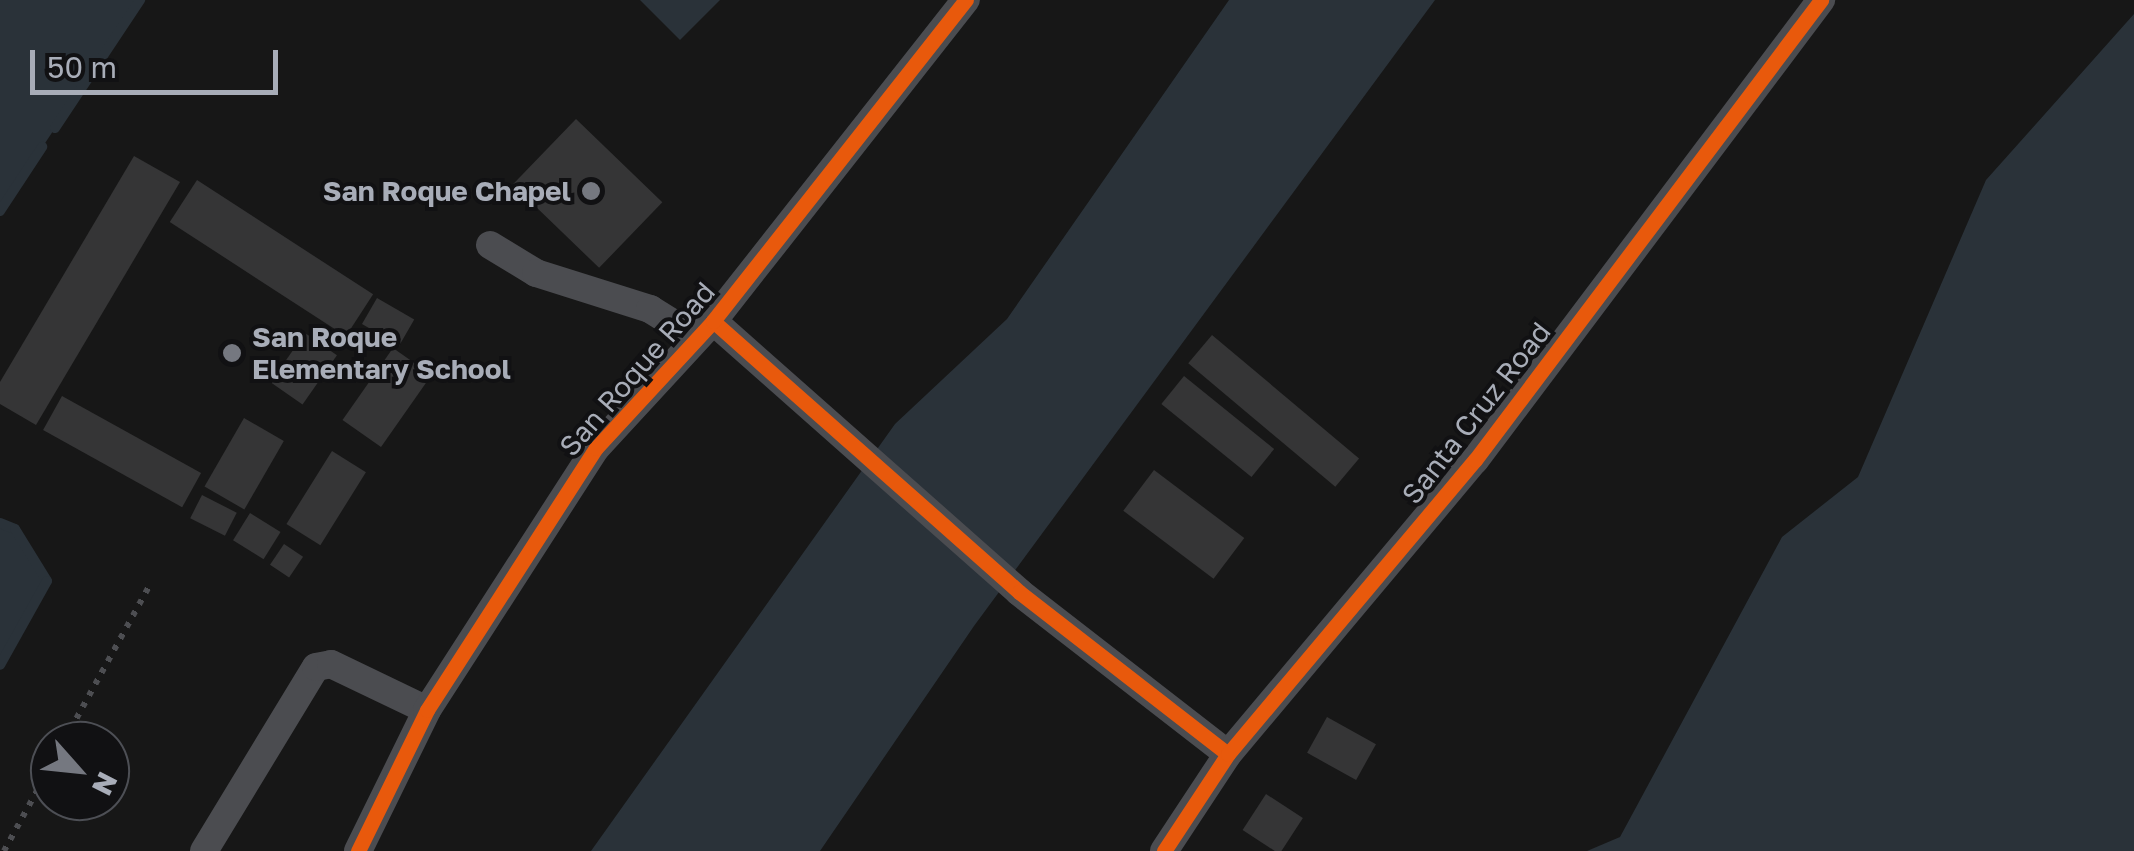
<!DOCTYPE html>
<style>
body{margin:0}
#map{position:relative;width:2134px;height:851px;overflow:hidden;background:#171717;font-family:"Golos Text",sans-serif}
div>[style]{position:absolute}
.water>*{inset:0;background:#2a3239}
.stream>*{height:10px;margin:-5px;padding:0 5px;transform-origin:5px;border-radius:5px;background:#2a3239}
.building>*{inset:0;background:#353536;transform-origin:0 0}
.path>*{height:6px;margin-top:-3px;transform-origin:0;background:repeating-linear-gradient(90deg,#4d4e52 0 5px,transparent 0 13px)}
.minor>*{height:28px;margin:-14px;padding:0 14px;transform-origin:14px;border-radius:14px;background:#4b4c50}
.cycleway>*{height:15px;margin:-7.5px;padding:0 7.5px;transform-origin:7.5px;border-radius:7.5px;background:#e8590c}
.dots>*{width:28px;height:28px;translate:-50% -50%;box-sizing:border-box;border:5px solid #111113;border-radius:50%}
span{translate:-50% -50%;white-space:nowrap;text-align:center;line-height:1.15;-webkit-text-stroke:8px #111113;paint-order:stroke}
.poi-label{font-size:28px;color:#a8adb8;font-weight:700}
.right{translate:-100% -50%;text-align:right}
.left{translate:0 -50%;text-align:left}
.street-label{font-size:28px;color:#a8adb8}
.north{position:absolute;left:30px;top:721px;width:100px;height:100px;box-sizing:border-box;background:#111113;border:2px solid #4d4f55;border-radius:50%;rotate:117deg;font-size:28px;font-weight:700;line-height:40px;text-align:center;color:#a8adb8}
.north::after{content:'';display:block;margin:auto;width:35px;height:45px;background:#757880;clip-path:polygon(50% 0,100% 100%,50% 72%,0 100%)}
.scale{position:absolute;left:30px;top:50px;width:248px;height:45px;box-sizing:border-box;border:5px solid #a8adb8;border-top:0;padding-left:12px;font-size:30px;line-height:35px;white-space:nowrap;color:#a8adb8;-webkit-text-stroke:8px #111113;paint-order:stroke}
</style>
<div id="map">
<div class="water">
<i style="clip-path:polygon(0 0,140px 0,0 211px)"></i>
<i style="clip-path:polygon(640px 0,720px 0,680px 40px)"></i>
<i style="clip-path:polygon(1229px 0,1435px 0,974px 626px,820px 851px,591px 851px,895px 424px,1007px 319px)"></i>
<i style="clip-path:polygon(2134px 14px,2134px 851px,1587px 851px,1620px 837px,1782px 537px,1858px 477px,1986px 180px)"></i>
<i style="clip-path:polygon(0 523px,15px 529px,47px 581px,0 665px)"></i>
</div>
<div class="stream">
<i style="left:55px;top:128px;width:154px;rotate:-56.4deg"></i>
<i style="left:0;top:211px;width:77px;rotate:-56.7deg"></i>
<i style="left:0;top:523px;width:16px;rotate:22deg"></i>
<i style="left:15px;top:529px;width:61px;rotate:58.4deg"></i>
<i style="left:47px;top:581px;width:96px;rotate:119.2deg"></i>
</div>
<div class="building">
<i style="left:576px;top:119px;width:120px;height:91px;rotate:44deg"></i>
<i style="clip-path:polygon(134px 156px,180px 182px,36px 425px,0 404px,0 382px)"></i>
<i style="left:197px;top:180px;width:210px;height:50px;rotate:33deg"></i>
<i style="left:377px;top:298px;width:43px;height:30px;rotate:30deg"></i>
<i style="left:305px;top:333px;width:39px;height:60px;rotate:35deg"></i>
<i style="left:1212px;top:335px;width:192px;height:37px;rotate:40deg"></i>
<i style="left:393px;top:348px;width:47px;height:88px;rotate:35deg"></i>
<i style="left:1184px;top:376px;width:116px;height:36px;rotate:39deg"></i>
<i style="left:62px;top:396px;width:159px;height:39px;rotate:29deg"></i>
<i style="left:244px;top:418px;width:46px;height:79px;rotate:30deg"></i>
<i style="left:332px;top:451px;width:40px;height:86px;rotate:32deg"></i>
<i style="left:1154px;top:470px;width:113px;height:51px;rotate:37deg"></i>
<i style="left:202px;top:495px;width:39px;height:26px;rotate:27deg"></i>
<i style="left:250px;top:513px;width:36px;height:32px;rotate:32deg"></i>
<i style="left:284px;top:544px;width:23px;height:25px;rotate:34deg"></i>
<i style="left:1327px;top:717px;width:56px;height:41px;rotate:29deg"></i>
<i style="left:1266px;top:794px;width:44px;height:43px;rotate:33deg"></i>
</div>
<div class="path">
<i style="left:64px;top:741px;width:180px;rotate:-61.2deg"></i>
<i style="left:4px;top:851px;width:96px;rotate:-61.3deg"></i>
</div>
<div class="minor">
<i style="left:490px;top:245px;width:54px;rotate:31.3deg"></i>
<i style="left:536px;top:273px;width:120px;rotate:17.5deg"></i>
<i style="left:650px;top:309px;width:53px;rotate:31.9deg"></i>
<i style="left:713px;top:321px;width:409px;rotate:41.5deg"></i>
<i style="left:1019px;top:592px;width:264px;rotate:37.8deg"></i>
<i style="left:204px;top:851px;width:215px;rotate:-58.7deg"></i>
<i style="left:316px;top:667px;width:15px;rotate:-11deg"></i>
<i style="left:331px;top:664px;width:106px;rotate:25.6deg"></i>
<i style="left:358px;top:851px;width:157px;rotate:-63.9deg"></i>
<i style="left:427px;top:710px;width:312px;rotate:-57.2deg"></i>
<i style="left:596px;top:448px;width:173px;rotate:-47.3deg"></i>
<i style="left:713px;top:321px;width:409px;rotate:-51.8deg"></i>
<i style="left:1164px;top:851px;width:116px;rotate:-56.6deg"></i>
<i style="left:1228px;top:754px;width:384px;rotate:-50deg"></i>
<i style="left:1475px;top:460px;width:576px;rotate:-53.05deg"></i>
</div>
<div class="cycleway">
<i style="left:713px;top:321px;width:409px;rotate:41.5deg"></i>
<i style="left:1019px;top:592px;width:264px;rotate:37.8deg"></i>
<i style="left:358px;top:851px;width:157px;rotate:-63.9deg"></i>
<i style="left:427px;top:710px;width:312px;rotate:-57.2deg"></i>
<i style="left:596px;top:448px;width:173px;rotate:-47.3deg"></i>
<i style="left:713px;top:321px;width:409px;rotate:-51.8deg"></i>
<i style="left:1164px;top:851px;width:116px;rotate:-56.6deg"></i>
<i style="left:1228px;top:754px;width:384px;rotate:-50deg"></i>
<i style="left:1475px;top:460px;width:576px;rotate:-53.05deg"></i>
</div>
<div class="dots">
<i style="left:591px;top:191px;background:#757880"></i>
<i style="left:232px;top:353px;background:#757880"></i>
</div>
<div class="poi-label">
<span class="right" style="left:571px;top:191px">San Roque Chapel</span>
<span class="left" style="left:252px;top:353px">San Roque<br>Elementary School</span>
</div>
<div class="street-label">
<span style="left:637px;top:369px;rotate:-49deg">San Roque Road</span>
<span style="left:1476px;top:413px;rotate:-52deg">Santa Cruz Road</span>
</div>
<div class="north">N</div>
<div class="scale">50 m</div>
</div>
